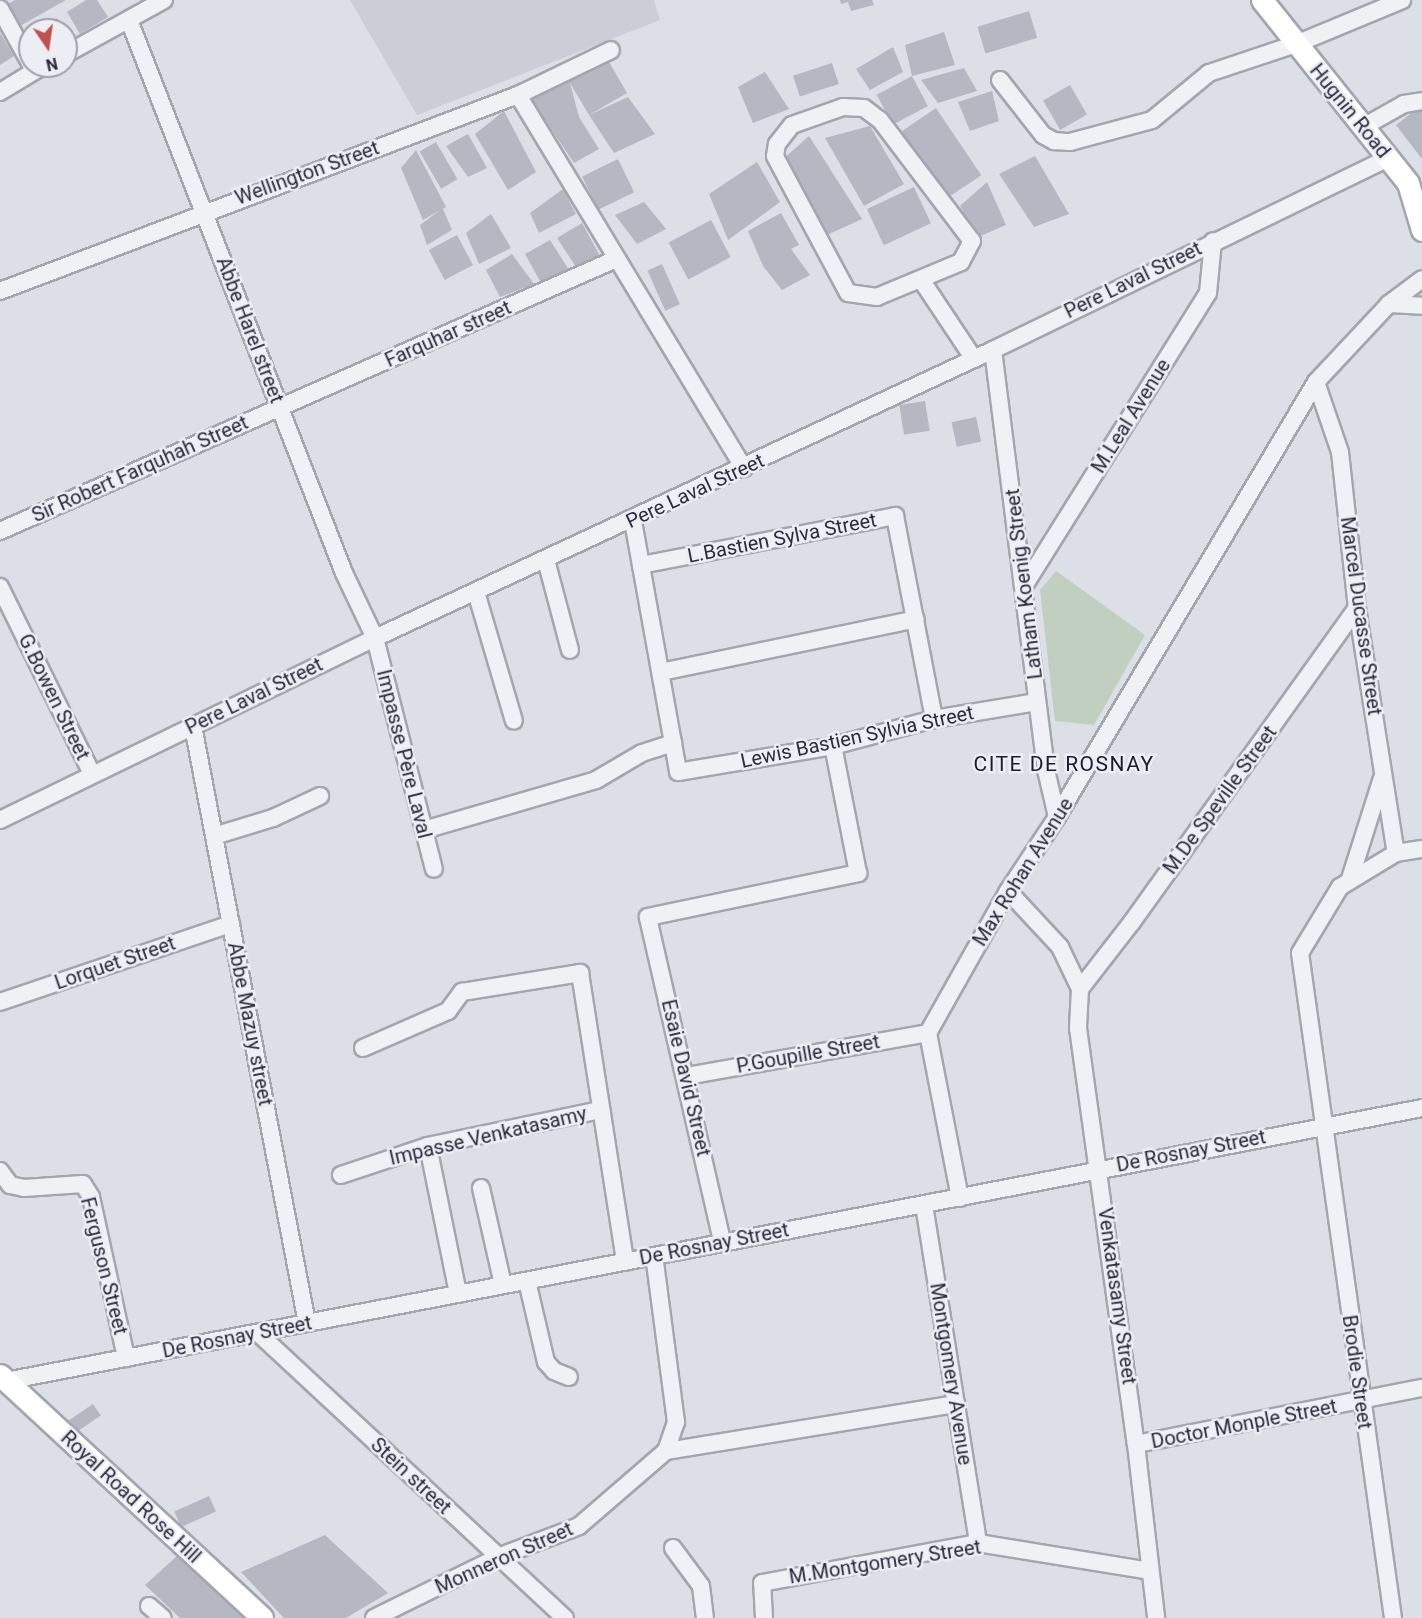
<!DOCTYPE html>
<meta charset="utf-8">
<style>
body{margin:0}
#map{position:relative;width:1422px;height:1618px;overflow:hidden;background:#dddfe6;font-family:Roboto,sans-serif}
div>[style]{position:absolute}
.built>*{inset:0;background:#ccced7}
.green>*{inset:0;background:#c0cfbf}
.building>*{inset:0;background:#b5b8c2;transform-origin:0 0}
.roads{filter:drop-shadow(2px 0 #a3a6af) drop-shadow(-2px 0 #a3a6af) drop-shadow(0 2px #a3a6af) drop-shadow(0 -2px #a3a6af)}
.minor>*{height:16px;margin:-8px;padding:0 8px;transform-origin:8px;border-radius:8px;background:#f0f1f5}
.major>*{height:21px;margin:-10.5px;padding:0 10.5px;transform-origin:10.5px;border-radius:10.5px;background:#fff}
span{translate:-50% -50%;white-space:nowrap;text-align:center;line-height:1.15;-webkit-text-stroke:5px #edeef4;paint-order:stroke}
.street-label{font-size:20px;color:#282c3b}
.neighbourhood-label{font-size:21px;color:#1a1d2c;letter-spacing:1.5px}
.north{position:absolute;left:18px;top:18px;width:60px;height:60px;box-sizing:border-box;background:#edeef4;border:2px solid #9ea0aa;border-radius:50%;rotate:167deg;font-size:16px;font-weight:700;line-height:24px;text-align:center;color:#282c3b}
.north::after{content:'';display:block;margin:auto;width:21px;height:27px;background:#c2504c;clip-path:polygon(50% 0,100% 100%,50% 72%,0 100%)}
</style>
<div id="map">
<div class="built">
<i style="clip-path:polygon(350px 0,654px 0,660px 20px,417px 115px)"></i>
</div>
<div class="green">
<i style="clip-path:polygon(1056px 571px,1145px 635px,1094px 725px,1055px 721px,1040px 590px)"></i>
</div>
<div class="building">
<i style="clip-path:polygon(15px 0,66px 0,20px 26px,8px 4px)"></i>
<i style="clip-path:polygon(86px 0,97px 0,108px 17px,80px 34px,67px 12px)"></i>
<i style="clip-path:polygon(840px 0,872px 0,874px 5px,851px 11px,848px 2px,841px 4px)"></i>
<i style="left:1029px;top:11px;width:28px;height:54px;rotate:73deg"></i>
<i style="clip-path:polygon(57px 18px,64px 30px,37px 30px)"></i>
<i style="clip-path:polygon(944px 32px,955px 65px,912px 76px,905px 45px)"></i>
<i style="clip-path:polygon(0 33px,14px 56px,0 65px)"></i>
<i style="clip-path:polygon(893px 47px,903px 72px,870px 90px,856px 69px)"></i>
<i style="clip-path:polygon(608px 60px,627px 93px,589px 115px,570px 83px,579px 117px,599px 149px,574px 163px,531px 99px)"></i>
<i style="left:832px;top:63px;width:22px;height:41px;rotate:72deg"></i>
<i style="clip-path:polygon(964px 68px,977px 91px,938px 103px,921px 80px)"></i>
<i style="clip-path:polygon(765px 72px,789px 109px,753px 123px,738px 87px)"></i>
<i style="left:912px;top:76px;width:34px;height:40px;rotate:62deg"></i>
<i style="left:1070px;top:85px;width:34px;height:31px;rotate:60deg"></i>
<i style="clip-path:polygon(992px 91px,999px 121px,970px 131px,958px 102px)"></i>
<i style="clip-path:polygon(628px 97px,655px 134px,614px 153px,589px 115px)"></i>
<i style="clip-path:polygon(1422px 105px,1422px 159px,1396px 125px)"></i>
<i style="left:936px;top:108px;width:81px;height:45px;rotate:56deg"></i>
<i style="clip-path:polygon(504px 111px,536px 172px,508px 190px,475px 134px)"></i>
<i style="clip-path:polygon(870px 126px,904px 184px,864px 206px,825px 138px)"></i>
<i style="clip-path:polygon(468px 134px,487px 168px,468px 177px,446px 146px)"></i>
<i style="clip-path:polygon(809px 136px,862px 219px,825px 236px,781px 161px)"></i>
<i style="left:436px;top:142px;width:43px;height:19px;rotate:60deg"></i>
<i style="clip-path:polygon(416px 150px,446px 207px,443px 209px,452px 230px,427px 245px,420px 225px,440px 210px,423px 220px,401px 168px)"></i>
<i style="clip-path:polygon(1035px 156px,1069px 214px,1034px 227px,999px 174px)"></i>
<i style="left:618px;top:159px;width:37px;height:40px;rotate:64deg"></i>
<i style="clip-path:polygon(757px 162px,780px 202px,728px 240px,709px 194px)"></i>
<i style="clip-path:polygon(987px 182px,1006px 225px,978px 237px,960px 206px)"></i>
<i style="left:914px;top:187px;width:40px;height:52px;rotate:65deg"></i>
<i style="clip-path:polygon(563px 189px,576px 214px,539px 233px,530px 213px)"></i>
<i style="clip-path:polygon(644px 202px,666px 229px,637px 244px,615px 215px)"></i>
<i style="clip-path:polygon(781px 213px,799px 245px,791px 249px,810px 275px,782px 290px,763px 266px,748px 231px)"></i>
<i style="clip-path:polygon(491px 214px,511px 248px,479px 264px,466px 233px)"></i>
<i style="left:711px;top:220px;width:42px;height:48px;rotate:62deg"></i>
<i style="clip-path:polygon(582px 223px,600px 256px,576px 267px,557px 238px)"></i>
<i style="left:457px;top:235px;width:34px;height:32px;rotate:62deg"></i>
<i style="clip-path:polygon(550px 240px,569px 270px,540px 281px,525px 254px)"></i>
<i style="clip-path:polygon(512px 254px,534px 284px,500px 297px,486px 270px)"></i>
<i style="left:662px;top:264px;width:44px;height:16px;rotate:66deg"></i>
<i style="left:925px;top:401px;width:30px;height:26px;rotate:81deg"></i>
<i style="left:976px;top:417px;width:25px;height:25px;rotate:78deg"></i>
<i style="left:93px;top:1404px;width:14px;height:34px;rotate:56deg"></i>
<i style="left:209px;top:1496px;width:17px;height:38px;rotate:66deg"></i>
<i style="clip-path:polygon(325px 1535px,388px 1593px,346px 1618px,284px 1618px,241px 1572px)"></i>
<i style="clip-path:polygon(177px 1556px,245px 1618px,180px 1618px,145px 1585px)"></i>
</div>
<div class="roads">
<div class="minor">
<i style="left:0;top:9px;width:62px;rotate:60.9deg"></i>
<i style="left:129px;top:20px;width:593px;rotate:68.75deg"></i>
<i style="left:344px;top:573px;width:72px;rotate:64.5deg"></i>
<i style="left:375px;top:638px;width:238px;rotate:75.7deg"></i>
<i style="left:66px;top:54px;width:112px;rotate:-28.9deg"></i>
<i style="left:1000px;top:80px;width:70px;rotate:52deg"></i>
<i style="left:1043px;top:135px;width:13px;rotate:29deg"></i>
<i style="left:1054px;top:141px;width:16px;rotate:4deg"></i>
<i style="left:1070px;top:142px;width:85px;rotate:-15deg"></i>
<i style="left:1152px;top:120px;width:74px;rotate:-39.5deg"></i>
<i style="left:1209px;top:73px;width:92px;rotate:-18.4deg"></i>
<i style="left:1296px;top:44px;width:115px;rotate:-22.5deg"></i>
<i style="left:0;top:92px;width:50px;rotate:-31.2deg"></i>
<i style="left:518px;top:95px;width:436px;rotate:58.8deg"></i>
<i style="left:843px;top:107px;width:21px;rotate:3deg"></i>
<i style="left:864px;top:108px;width:20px;rotate:37deg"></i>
<i style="left:880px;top:120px;width:152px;rotate:52.8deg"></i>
<i style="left:972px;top:241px;width:24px;rotate:118deg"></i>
<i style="left:961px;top:262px;width:91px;rotate:157.4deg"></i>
<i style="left:877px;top:297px;width:29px;rotate:-172deg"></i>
<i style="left:848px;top:293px;width:155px;rotate:-118.1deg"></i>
<i style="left:775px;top:156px;width:12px;rotate:-81deg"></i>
<i style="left:777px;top:144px;width:24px;rotate:-52deg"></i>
<i style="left:792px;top:125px;width:54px;rotate:-19.4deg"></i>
<i style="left:1363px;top:127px;width:47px;rotate:-29.3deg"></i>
<i style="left:1404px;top:104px;width:18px;rotate:-9deg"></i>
<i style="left:922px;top:281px;width:94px;rotate:56.3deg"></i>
<i style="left:0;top:291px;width:554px;rotate:-20.73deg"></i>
<i style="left:518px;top:95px;width:103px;rotate:-25.8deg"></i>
<i style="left:1389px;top:304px;width:33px;rotate:3deg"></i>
<i style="left:993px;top:350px;width:423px;rotate:82.8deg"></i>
<i style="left:1046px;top:770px;width:48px;rotate:76.8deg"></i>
<i style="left:1316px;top:382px;width:74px;rotate:71.1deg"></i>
<i style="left:1340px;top:452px;width:157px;rotate:83.8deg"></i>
<i style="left:1357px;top:608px;width:248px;rotate:81deg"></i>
<i style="left:633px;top:521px;width:255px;rotate:79.8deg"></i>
<i style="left:678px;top:772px;width:157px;rotate:-9.5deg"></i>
<i style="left:833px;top:746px;width:105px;rotate:-15deg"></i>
<i style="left:934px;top:719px;width:104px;rotate:-9.4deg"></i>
<i style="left:0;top:531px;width:673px;rotate:-23.82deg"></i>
<i style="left:546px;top:560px;width:93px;rotate:75.1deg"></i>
<i style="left:641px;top:565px;width:259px;rotate:-10.9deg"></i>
<i style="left:895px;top:516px;width:207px;rotate:79.1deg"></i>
<i style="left:1026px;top:583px;width:342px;rotate:-57.9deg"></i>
<i style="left:1208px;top:293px;width:52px;rotate:-84.5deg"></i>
<i style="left:0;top:587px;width:208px;rotate:63.8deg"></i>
<i style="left:476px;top:592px;width:134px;rotate:73.6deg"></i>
<i style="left:661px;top:672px;width:260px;rotate:-11.7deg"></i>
<i style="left:193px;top:726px;width:608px;rotate:79.19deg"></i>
<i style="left:0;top:820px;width:417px;rotate:-25.9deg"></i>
<i style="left:375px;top:638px;width:682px;rotate:-24.99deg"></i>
<i style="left:993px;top:350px;width:439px;rotate:-25.9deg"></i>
<i style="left:424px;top:830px;width:179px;rotate:-16.2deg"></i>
<i style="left:596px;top:780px;width:53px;rotate:-30.4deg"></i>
<i style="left:642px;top:753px;width:33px;rotate:-18deg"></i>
<i style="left:214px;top:836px;width:62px;rotate:-17deg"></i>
<i style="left:273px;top:818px;width:52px;rotate:-25.1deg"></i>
<i style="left:1350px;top:879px;width:106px;rotate:-72.4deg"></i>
<i style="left:1008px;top:891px;width:76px;rotate:47.1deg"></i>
<i style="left:1060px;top:947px;width:47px;rotate:64.5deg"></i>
<i style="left:1080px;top:989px;width:39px;rotate:93deg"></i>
<i style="left:1078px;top:1028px;width:420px;rotate:82.1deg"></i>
<i style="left:1136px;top:1444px;width:175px;rotate:83.4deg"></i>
<i style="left:1080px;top:989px;width:85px;rotate:-52.2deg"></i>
<i style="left:1132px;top:922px;width:386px;rotate:-54.4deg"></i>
<i style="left:0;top:1002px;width:244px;rotate:-18.7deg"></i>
<i style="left:363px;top:1048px;width:93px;rotate:-23.5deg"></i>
<i style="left:448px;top:1011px;width:24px;rotate:-54deg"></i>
<i style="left:462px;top:992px;width:120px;rotate:-9.1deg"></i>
<i style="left:580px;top:973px;width:292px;rotate:81.1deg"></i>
<i style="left:687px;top:1076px;width:245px;rotate:-10.1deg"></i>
<i style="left:428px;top:1146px;width:151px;rotate:78.5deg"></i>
<i style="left:0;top:1171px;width:17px;rotate:54deg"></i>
<i style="left:10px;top:1185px;width:14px;rotate:12deg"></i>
<i style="left:24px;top:1188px;width:59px;rotate:-3.9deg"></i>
<i style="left:83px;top:1184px;width:15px;rotate:58deg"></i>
<i style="left:91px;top:1197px;width:165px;rotate:77.7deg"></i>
<i style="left:341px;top:1175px;width:92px;rotate:-18.4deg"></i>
<i style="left:428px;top:1146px;width:177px;rotate:-11.8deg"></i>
<i style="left:481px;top:1188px;width:99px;rotate:77.2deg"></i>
<i style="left:960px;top:1198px;width:168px;rotate:-101deg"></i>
<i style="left:928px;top:1033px;width:163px;rotate:-60.6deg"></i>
<i style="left:1008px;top:891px;width:89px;rotate:-56.5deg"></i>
<i style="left:1057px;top:817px;width:506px;rotate:-59.23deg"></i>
<i style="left:1316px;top:382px;width:107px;rotate:-46.9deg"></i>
<i style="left:1389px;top:304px;width:41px;rotate:-37.1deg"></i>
<i style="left:924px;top:1205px;width:342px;rotate:80.9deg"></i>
<i style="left:722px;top:1241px;width:332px;rotate:-102.9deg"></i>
<i style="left:648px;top:917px;width:215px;rotate:-11.8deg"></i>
<i style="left:858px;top:873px;width:129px;rotate:-101.1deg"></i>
<i style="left:527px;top:1281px;width:83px;rotate:76.8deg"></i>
<i style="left:546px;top:1362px;width:12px;rotate:48deg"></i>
<i style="left:554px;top:1371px;width:16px;rotate:22deg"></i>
<i style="left:258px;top:1333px;width:419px;rotate:42.9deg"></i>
<i style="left:6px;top:1381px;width:1442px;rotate:-10.91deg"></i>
<i style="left:1136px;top:1444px;width:291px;rotate:-11.1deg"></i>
<i style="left:666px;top:1451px;width:294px;rotate:-9.2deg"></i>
<i style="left:673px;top:1548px;width:47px;rotate:53.6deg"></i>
<i style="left:701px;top:1586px;width:32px;rotate:83deg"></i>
<i style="left:149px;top:1606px;width:18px;rotate:41deg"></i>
<i style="left:374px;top:1618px;width:138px;rotate:-26.2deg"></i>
<i style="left:498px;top:1557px;width:87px;rotate:-20.9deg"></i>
<i style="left:579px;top:1526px;width:115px;rotate:-40.8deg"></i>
<i style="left:666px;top:1451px;width:31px;rotate:-71deg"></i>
<i style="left:676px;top:1422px;width:167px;rotate:-97.5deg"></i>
<i style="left:764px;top:1618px;width:35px;rotate:-93deg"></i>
<i style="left:762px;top:1583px;width:220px;rotate:-10.5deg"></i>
<i style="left:978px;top:1543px;width:174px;rotate:9.2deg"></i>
<i style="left:1393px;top:1618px;width:671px;rotate:-97.96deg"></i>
<i style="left:1300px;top:953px;width:77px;rotate:-58.8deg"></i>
<i style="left:1340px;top:887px;width:66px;rotate:-31.3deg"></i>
<i style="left:1396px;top:853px;width:26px;rotate:-9deg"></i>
</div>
<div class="major">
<i style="left:1262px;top:0;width:234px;rotate:51.4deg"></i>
<i style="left:1408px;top:183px;width:49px;rotate:73.4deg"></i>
<i style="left:0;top:1375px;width:357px;rotate:42.8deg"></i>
</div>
</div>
<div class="street-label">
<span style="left:1350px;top:111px;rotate:51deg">Hugnin Road</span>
<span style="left:307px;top:173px;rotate:-20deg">Wellington Street</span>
<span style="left:1133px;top:280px;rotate:-26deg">Pere Laval Street</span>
<span style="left:250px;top:330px;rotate:69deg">Abbe Harel street</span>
<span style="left:448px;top:334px;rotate:-24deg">Farquhar street</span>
<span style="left:1131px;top:416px;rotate:-58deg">M.Leal Avenue</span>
<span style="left:140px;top:469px;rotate:-24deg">Sir Robert Farquhah Street</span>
<span style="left:695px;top:491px;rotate:-25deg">Pere Laval Street</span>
<span style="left:782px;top:538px;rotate:-11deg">L.Bastien Sylva Street</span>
<span style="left:1024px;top:584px;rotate:-97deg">Latham Koenig Street</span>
<span style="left:1361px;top:616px;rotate:82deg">Marcel Ducasse Street</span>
<span style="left:254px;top:696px;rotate:-26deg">Pere Laval Street</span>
<span style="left:54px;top:697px;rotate:64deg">G.Bowen Street</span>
<span style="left:857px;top:737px;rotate:-12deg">Lewis Bastien Sylvia Street</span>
<span style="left:404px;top:754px;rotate:76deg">Impasse Père Laval</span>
<span style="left:1220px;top:800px;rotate:-54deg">M.De Speville Street</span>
<span style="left:1023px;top:872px;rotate:-58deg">Max Rohan Avenue</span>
<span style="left:115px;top:963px;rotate:-19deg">Lorquet Street</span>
<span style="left:250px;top:1024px;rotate:79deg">Abbe Mazuy street</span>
<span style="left:808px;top:1054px;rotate:-10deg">P.Goupille Street</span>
<span style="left:686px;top:1078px;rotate:77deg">Esaie David Street</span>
<span style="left:488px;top:1136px;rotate:-13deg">Impasse Venkatasamy</span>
<span style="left:1191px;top:1151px;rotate:-11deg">De Rosnay Street</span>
<span style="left:714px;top:1244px;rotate:-11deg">De Rosnay Street</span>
<span style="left:104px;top:1266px;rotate:76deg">Ferguson Street</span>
<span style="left:1117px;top:1296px;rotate:82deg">Venkatasamy Street</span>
<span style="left:237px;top:1337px;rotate:-11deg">De Rosnay Street</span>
<span style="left:1357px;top:1372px;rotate:82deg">Brodie Street</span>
<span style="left:951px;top:1374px;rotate:81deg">Montgomery Avenue</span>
<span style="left:1244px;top:1424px;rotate:-11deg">Doctor Monple Street</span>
<span style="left:411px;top:1476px;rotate:43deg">Stein street</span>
<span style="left:131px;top:1497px;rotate:43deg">Royal Road Rose Hill</span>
<span style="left:504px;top:1558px;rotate:-24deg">Monneron Street</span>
<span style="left:885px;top:1562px;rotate:-9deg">M.Montgomery Street</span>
</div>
<div class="neighbourhood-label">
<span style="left:1064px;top:764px">CITE DE ROSNAY</span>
</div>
<div class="north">N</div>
</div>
